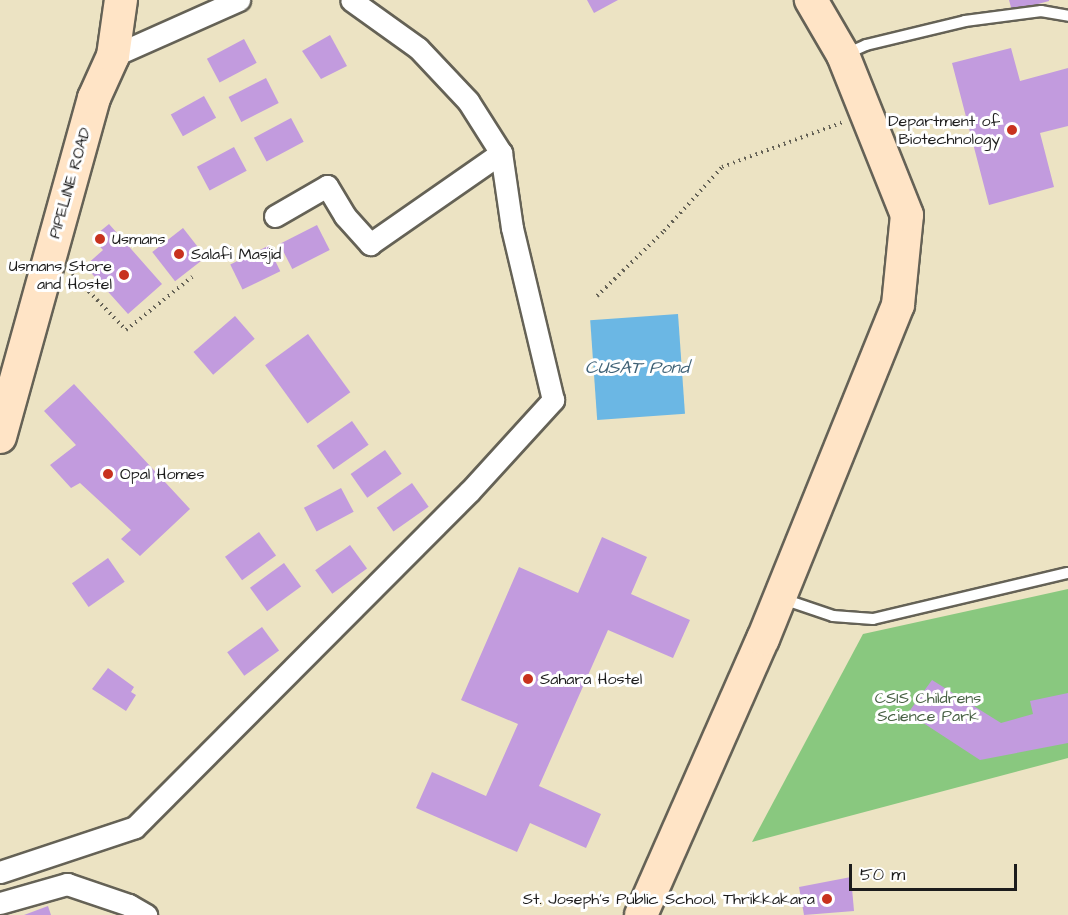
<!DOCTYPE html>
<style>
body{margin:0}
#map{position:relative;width:1068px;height:915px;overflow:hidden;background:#ece3c3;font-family:"Architects Daughter",sans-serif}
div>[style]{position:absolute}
.green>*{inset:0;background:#89c87f}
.water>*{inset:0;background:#6bb7e4;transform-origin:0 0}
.building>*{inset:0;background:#c29bde;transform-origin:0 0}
.path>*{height:4px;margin-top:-2px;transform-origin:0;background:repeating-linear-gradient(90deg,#656256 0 1.5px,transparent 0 6px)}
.roads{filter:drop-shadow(2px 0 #656256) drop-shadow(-2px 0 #656256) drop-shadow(0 2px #656256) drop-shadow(0 -2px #656256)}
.lane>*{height:10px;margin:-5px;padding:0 5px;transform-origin:5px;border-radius:5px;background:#fff}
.street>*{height:21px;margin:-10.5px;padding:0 10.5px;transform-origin:10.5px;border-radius:10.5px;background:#fff}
.secondary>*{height:32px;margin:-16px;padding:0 16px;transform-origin:16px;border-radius:16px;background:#ffe4c6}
.dots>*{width:16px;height:16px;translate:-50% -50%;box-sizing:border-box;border:3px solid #fff;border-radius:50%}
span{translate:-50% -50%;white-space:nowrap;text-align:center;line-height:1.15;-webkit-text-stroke:6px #fff;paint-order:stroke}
.poi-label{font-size:16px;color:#1c1c1c}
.right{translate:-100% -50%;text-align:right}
.left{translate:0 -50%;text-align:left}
.street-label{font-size:16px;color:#1c1c1c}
.park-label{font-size:16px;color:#486144}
.water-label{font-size:18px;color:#406276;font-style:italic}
.scale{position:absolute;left:849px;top:864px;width:168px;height:27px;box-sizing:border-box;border:3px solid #1c1c1c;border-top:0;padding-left:8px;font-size:18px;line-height:21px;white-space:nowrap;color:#1c1c1c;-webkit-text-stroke:4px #fff;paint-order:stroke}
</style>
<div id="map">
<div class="green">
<i style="clip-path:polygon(1068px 589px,1068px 758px,752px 842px,863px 634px)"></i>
</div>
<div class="water">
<i style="left:678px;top:314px;width:100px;height:88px;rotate:86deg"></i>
</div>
<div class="building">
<i style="clip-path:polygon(587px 0,618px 0,594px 13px)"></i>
<i style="clip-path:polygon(1009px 0,1049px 0,1049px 1px,1012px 11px)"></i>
<i style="clip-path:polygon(330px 35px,347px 66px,321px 79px,302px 51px)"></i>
<i style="left:244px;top:39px;width:27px;height:42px;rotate:62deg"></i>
<i style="clip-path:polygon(1011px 48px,1020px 81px,1068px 68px,1068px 126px,1040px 133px,1054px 187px,989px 205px,952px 63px)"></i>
<i style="left:266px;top:78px;width:28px;height:42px;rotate:63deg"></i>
<i style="left:204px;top:96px;width:25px;height:38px;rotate:61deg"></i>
<i style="left:291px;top:118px;width:27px;height:42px;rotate:62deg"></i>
<i style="left:234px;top:147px;width:27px;height:42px;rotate:62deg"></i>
<i style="clip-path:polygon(109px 224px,162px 284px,128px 314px,85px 266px,103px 250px,92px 238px)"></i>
<i style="left:317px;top:225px;width:28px;height:42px;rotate:63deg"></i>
<i style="left:183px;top:228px;width:37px;height:39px;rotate:52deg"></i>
<i style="left:268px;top:246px;width:28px;height:42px;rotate:64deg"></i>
<i style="left:235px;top:316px;width:30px;height:55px;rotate:49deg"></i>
<i style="left:308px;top:334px;width:72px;height:53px;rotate:54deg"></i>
<i style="clip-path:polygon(74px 384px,190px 509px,140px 556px,121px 539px,131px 530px,80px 483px,71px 488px,50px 465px,76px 445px,44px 411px)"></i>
<i style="left:352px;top:421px;width:29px;height:43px;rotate:55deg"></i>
<i style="left:385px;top:450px;width:29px;height:42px;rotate:55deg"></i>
<i style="left:412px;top:483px;width:29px;height:43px;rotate:55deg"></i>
<i style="left:341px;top:488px;width:27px;height:42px;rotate:62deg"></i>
<i style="left:259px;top:532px;width:29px;height:42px;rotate:54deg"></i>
<i style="clip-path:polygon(602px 537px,647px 557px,631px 594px,690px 620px,673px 658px,608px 630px,539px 786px,601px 814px,586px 848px,530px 823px,517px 852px,416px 808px,432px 772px,486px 796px,518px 724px,461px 700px,519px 567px,578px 593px)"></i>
<i style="left:350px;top:545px;width:29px;height:43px;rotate:54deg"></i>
<i style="left:108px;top:558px;width:29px;height:44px;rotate:55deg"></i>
<i style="left:284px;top:563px;width:29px;height:42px;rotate:54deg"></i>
<i style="left:262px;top:627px;width:29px;height:43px;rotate:54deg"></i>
<i style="clip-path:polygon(108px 668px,134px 687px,131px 692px,136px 695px,126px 711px,92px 689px)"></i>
<i style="clip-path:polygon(932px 680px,1001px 723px,1033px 714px,1030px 701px,1068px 693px,1068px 743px,980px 760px,908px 713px)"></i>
<i style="clip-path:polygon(851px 877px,854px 911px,804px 915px,799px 887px)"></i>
<i style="clip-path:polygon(48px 906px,51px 915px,24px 915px)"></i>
</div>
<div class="path">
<i style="left:72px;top:274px;width:78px;rotate:46deg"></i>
<i style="left:126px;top:330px;width:85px;rotate:-38.8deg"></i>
<i style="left:597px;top:296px;width:93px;rotate:-44.1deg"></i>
<i style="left:664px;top:231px;width:86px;rotate:-47.8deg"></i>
<i style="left:722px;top:167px;width:129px;rotate:-20.4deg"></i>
</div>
<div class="roads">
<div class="lane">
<i style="left:846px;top:54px;width:22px;rotate:-24deg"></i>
<i style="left:866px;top:45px;width:102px;rotate:-13.6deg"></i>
<i style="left:965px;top:21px;width:77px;rotate:-7.5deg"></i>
<i style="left:1041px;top:11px;width:27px;rotate:10deg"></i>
<i style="left:783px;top:599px;width:53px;rotate:18.8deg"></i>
<i style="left:833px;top:616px;width:40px;rotate:4.3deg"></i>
<i style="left:873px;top:619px;width:200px;rotate:-13.3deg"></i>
</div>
<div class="street">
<i style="left:113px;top:56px;width:138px;rotate:-24deg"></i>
<i style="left:275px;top:216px;width:60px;rotate:-30deg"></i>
<i style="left:327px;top:186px;width:35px;rotate:59deg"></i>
<i style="left:345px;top:216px;width:38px;rotate:48deg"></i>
<i style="left:370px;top:244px;width:160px;rotate:-34.8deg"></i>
<i style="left:0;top:872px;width:142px;rotate:-18.4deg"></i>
<i style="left:135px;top:827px;width:473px;rotate:-45.1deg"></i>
<i style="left:469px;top:492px;width:125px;rotate:-47.6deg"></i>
<i style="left:553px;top:400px;width:177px;rotate:-103.4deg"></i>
<i style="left:512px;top:228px;width:76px;rotate:-98.3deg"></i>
<i style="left:501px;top:153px;width:62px;rotate:-122.4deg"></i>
<i style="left:468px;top:101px;width:73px;rotate:-133.3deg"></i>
<i style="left:418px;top:48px;width:82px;rotate:-144.4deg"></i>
<i style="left:0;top:903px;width:70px;rotate:-15.8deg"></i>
<i style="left:67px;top:884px;width:65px;rotate:18.7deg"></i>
<i style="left:129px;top:905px;width:20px;rotate:30deg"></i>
</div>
<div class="secondary">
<i style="left:0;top:437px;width:352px;rotate:-74.5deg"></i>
<i style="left:94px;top:98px;width:46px;rotate:-65.7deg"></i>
<i style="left:113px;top:56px;width:57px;rotate:-81.9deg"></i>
<i style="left:641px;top:915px;width:302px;rotate:-66.2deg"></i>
<i style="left:763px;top:639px;width:360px;rotate:-68deg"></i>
<i style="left:898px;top:305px;width:90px;rotate:-84.3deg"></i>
<i style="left:907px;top:215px;width:172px;rotate:-111.8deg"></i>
<i style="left:843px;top:55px;width:64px;rotate:-120.2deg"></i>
</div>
</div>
<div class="dots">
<i style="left:1012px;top:130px;background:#c8321e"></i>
<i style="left:100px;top:239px;background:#c8321e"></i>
<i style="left:179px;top:254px;background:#c8321e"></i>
<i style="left:124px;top:275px;background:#c8321e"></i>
<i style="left:108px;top:474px;background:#c8321e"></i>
<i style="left:528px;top:679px;background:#c8321e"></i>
<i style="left:827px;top:899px;background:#c8321e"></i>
</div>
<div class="poi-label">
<span class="right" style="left:1000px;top:130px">Department of<br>Biotechnology</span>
<span class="left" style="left:112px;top:239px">Usmans</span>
<span class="left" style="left:191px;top:254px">Salafi Masjid</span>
<span class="right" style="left:112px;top:275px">Usmans Store<br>and Hostel</span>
<span class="left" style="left:120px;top:474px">Opal Homes</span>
<span class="left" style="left:540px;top:679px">Sahara Hostel</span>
<span class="right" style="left:815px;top:899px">St. Joseph's Public School, Thrikkakara</span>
</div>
<div class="street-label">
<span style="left:70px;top:183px;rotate:-74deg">PIPELINE ROAD</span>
</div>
<div class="park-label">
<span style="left:928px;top:707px">CSIS Childrens<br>Science Park</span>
</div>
<div class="water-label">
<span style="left:637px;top:368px">CUSAT Pond</span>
</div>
<div class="scale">50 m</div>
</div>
